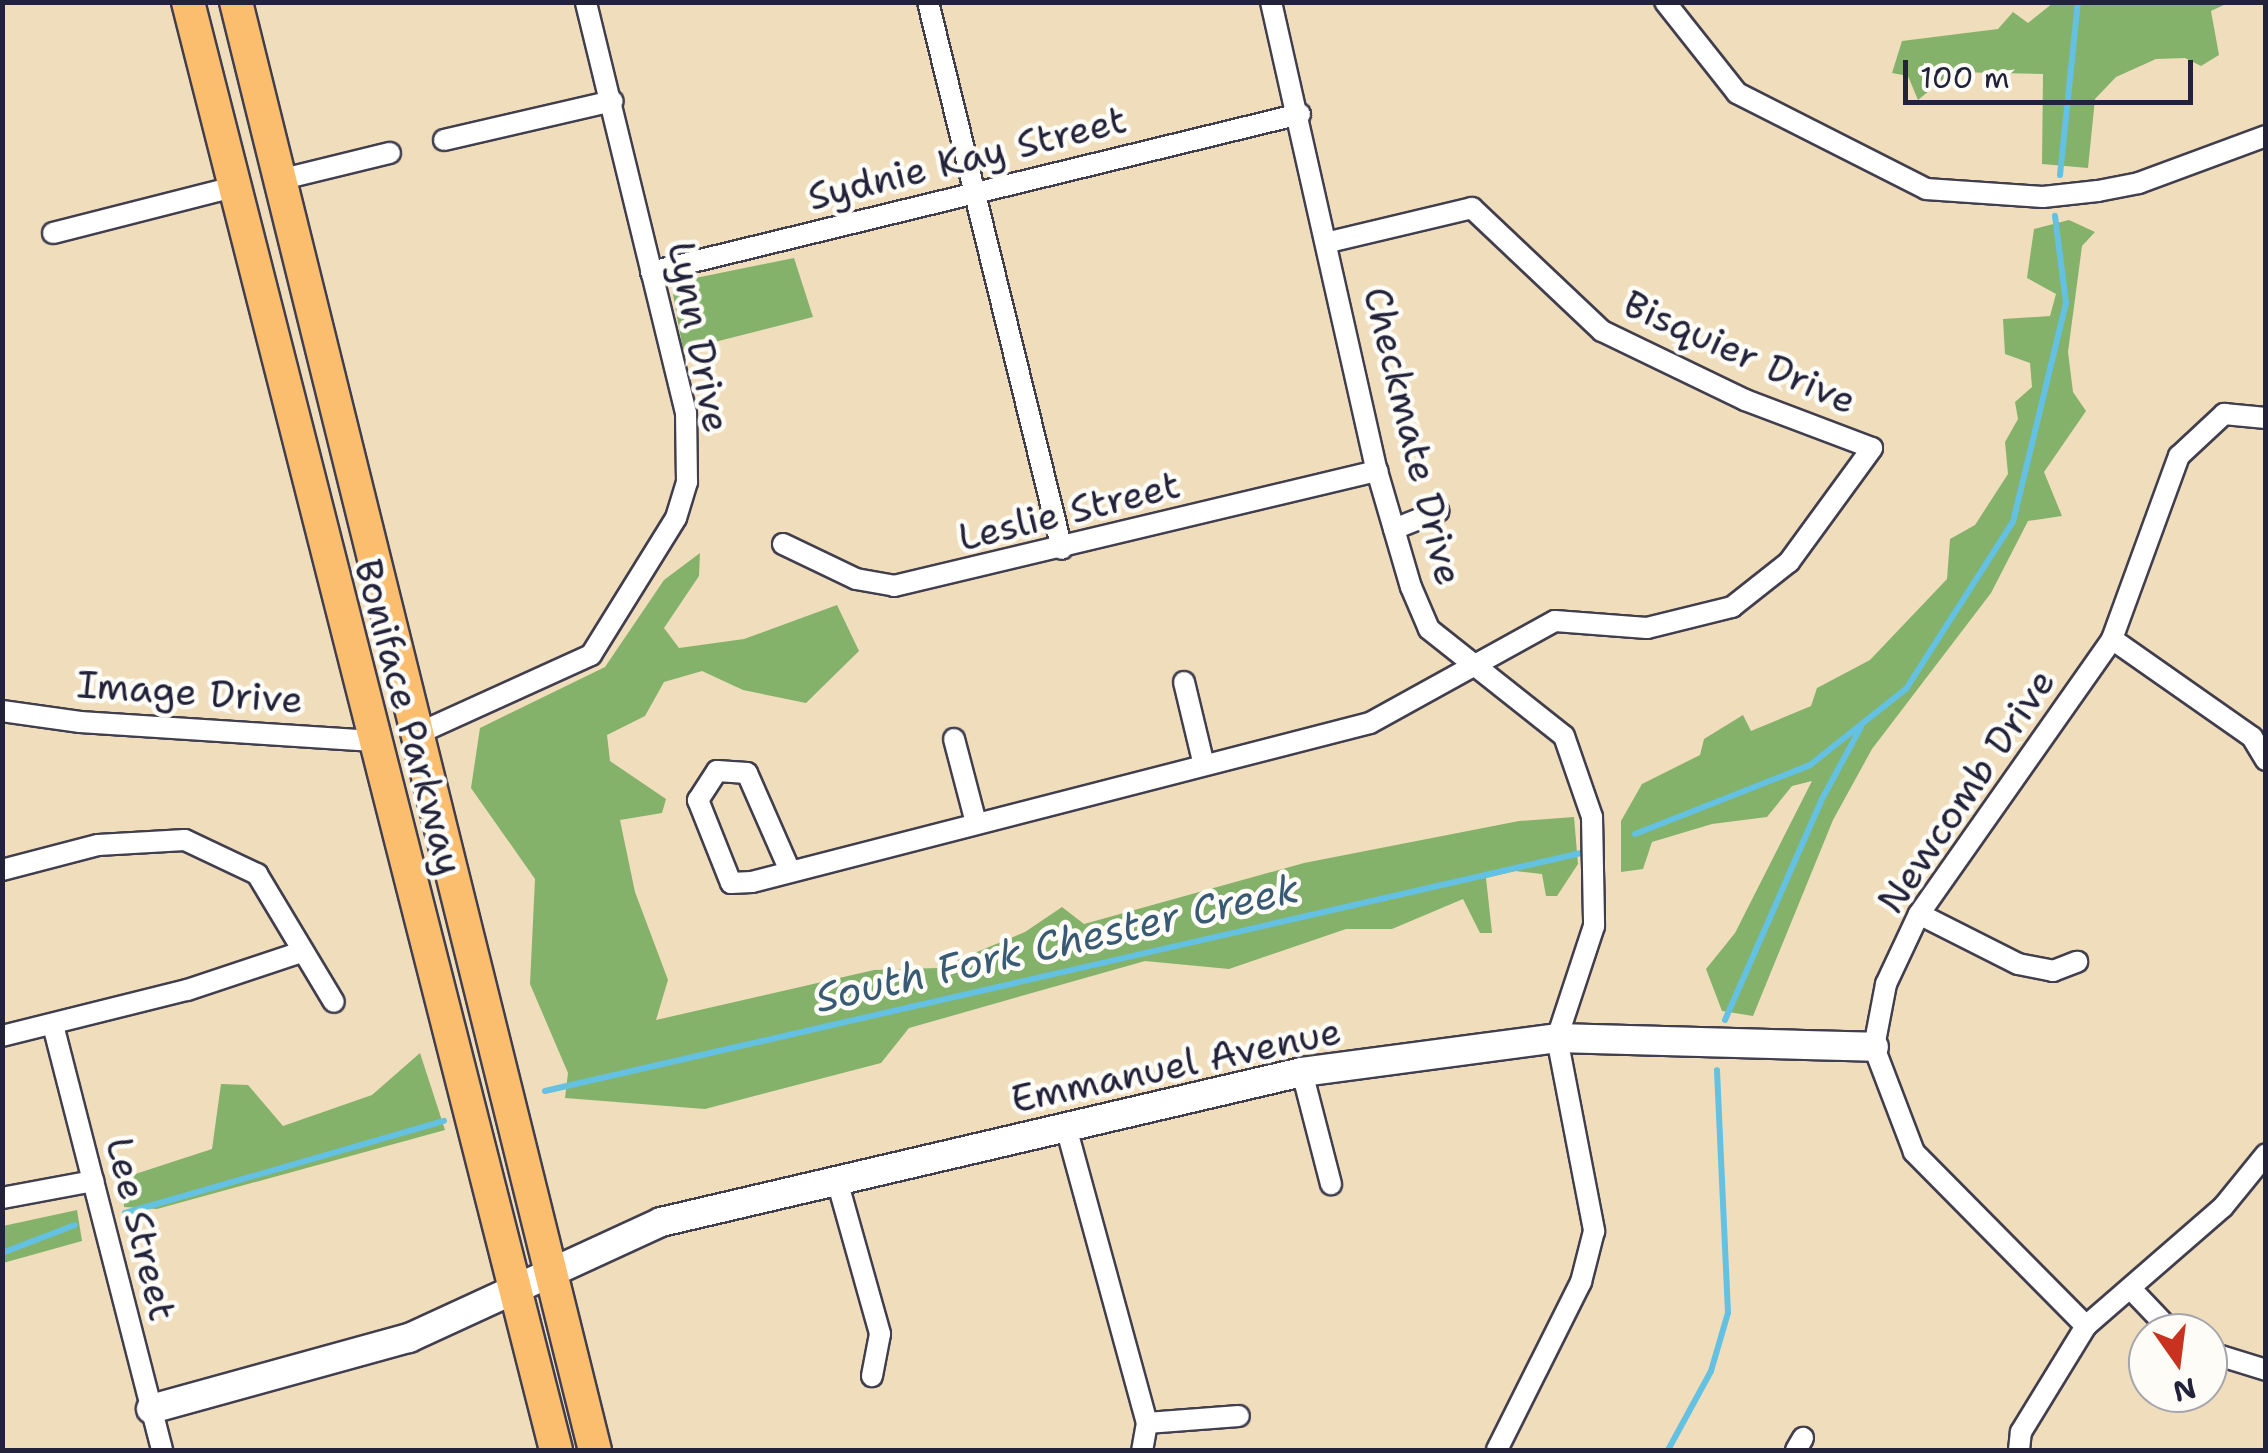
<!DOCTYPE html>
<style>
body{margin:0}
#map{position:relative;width:2268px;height:1453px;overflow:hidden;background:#f0ddbc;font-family:"Shantell Sans",sans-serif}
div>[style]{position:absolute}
.forest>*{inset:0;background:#84b26b}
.stream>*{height:6px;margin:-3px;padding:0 3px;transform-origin:3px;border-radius:3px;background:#64c1e2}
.roads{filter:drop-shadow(2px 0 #413e4e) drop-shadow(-2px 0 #413e4e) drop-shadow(0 2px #413e4e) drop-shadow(0 -2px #413e4e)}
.minor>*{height:20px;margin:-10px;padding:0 10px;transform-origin:10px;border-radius:10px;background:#fff}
.tertiary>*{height:28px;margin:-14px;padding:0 14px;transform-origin:14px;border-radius:14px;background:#fff}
.primary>*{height:32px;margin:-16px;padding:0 16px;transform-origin:16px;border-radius:16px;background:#fbbd6e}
span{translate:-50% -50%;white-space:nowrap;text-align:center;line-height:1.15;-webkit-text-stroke:9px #fdfcf7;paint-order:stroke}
.street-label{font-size:38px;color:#22223b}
.water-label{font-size:40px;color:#395a75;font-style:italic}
.frame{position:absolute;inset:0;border:5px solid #22223b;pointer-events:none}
.north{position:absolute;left:2128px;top:1313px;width:100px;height:100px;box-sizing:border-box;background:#fdfcf7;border:2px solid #a5a5ac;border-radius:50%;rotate:166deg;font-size:28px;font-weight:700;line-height:40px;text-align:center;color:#22223b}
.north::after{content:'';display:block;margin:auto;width:35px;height:45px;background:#c8321e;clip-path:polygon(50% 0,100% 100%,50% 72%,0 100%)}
.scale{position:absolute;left:1903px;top:60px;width:290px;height:45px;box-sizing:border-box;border:5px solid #22223b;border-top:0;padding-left:12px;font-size:30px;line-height:35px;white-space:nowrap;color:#22223b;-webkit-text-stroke:8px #fdfcf7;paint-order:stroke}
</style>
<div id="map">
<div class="forest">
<i style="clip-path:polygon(2053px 3px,2228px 3px,2211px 11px,2219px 55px,2201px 66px,2185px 58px,2156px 59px,2116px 77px,2095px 99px,2088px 168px,2042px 164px,2043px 74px,1952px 72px,1918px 100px,1908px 76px,1892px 73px,1902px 41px,1998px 29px,2013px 12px,2028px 23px)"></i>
<i style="clip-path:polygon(2069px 220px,2095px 232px,2082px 246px,2068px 352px,2073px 392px,2086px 411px,2044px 472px,2062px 516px,2028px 521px,1991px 593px,1872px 749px,1833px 820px,1753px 1016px,1722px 1011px,1706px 969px,1735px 933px,1812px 781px,1792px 786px,1767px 817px,1712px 824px,1652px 842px,1643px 869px,1621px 872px,1621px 821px,1642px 784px,1700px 755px,1704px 739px,1743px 715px,1751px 731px,1811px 706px,1817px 688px,1870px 660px,1947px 579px,1950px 539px,1975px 525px,2008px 474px,2005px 442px,2018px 419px,2015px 402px,2032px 387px,2030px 363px,2005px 354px,2003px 319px,2050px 316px,2056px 294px,2027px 278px,2034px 229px)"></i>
<i style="clip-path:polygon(794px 258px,813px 317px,683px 350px,671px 283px)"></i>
<i style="clip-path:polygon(700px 553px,699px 576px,664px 628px,679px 648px,744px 639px,837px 605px,859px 651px,806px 703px,743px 690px,702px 671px,664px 682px,645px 716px,607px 735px,610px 761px,666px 799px,662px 813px,620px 820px,635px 892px,668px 980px,656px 1020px,874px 970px,938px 968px,1025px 932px,1062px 907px,1084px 924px,1304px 863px,1519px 821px,1574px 817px,1578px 864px,1557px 896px,1546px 896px,1542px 874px,1515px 871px,1486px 878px,1492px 933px,1480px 933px,1463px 899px,1392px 929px,1346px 929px,1229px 969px,1145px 961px,909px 1028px,881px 1063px,705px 1109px,565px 1098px,568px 1073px,530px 984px,535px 879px,471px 788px,480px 728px,605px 667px,664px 580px)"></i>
<i style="clip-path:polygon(420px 1053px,445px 1130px,157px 1209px,124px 1207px,123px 1178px,212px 1149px,221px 1084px,248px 1085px,283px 1126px,372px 1095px)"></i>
<i style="clip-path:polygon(77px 1210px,82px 1241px,3px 1263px,3px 1226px)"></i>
</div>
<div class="stream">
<i style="left:2060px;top:175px;width:174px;rotate:-84.1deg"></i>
<i style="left:1635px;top:834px;width:188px;rotate:-21.5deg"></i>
<i style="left:1810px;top:765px;width:122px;rotate:-38.4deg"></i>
<i style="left:1906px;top:689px;width:198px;rotate:-57.4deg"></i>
<i style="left:2013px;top:522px;width:225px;rotate:-76.4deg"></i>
<i style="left:2066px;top:303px;width:88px;rotate:-97.2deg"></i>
<i style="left:1725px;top:1020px;width:241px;rotate:-66.3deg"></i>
<i style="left:1822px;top:799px;width:82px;rotate:-61.6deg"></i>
<i style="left:545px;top:1091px;width:1063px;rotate:-12.94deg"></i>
<i style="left:125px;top:1213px;width:332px;rotate:-16.1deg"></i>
<i style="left:2px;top:1253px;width:78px;rotate:-21deg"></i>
<i style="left:1668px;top:1450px;width:90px;rotate:-61.4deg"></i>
<i style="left:1711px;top:1371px;width:60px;rotate:-73.7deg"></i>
<i style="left:1728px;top:1313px;width:243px;rotate:-92.6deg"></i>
</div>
<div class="roads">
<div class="minor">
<i style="left:928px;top:2px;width:563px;rotate:76.24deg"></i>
<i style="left:1271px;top:2px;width:481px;rotate:77.3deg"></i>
<i style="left:1377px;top:471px;width:121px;rotate:73.7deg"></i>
<i style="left:1411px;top:587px;width:46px;rotate:66.8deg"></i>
<i style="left:1429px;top:629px;width:172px;rotate:38.4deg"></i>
<i style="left:1564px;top:736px;width:86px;rotate:70.9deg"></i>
<i style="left:1592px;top:817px;width:109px;rotate:88.9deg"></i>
<i style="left:1594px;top:926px;width:118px;rotate:108.3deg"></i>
<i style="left:1557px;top:1038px;width:197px;rotate:79.1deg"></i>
<i style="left:1594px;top:1231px;width:53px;rotate:104.3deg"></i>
<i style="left:1581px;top:1282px;width:188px;rotate:116.6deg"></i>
<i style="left:1665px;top:2px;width:116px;rotate:51.6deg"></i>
<i style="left:1737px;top:93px;width:212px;rotate:26.9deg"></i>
<i style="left:1926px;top:189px;width:117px;rotate:3.9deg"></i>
<i style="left:2043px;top:197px;width:55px;rotate:-6.2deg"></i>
<i style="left:2098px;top:191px;width:42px;rotate:-11deg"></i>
<i style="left:2139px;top:183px;width:135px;rotate:-20.3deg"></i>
<i style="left:444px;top:140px;width:173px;rotate:-13deg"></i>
<i style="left:283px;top:179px;width:110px;rotate:-13.7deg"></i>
<i style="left:53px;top:233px;width:186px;rotate:-14.3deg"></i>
<i style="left:651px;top:272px;width:668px;rotate:-13.68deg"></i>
<i style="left:1394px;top:529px;width:48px;rotate:-21.8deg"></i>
<i style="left:783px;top:544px;width:81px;rotate:25.6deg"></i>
<i style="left:856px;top:579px;width:39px;rotate:10deg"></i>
<i style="left:894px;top:586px;width:497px;rotate:-13.4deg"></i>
<i style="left:2112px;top:639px;width:171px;rotate:35deg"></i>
<i style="left:2252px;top:737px;width:27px;rotate:59deg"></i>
<i style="left:1184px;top:682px;width:85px;rotate:76.5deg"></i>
<i style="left:2px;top:711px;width:79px;rotate:8deg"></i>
<i style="left:80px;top:722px;width:294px;rotate:3.7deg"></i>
<i style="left:417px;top:734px;width:191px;rotate:-24.4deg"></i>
<i style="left:591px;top:655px;width:161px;rotate:-58.2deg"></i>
<i style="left:676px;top:518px;width:38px;rotate:-73deg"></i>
<i style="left:687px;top:482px;width:69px;rotate:-90.8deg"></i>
<i style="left:686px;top:413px;width:423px;rotate:-103.7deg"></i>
<i style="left:954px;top:739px;width:87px;rotate:75.3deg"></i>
<i style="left:2px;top:870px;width:99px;rotate:-14.6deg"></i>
<i style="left:98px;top:845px;width:87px;rotate:-3.3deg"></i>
<i style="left:185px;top:840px;width:80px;rotate:25.3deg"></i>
<i style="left:257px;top:874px;width:149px;rotate:59deg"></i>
<i style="left:790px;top:871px;width:107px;rotate:-113.7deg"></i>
<i style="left:747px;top:773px;width:30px;rotate:-176deg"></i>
<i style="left:717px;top:771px;width:35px;rotate:123deg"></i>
<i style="left:698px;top:800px;width:89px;rotate:68.3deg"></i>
<i style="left:731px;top:883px;width:21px;rotate:-3deg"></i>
<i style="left:752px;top:882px;width:638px;rotate:-14.43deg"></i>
<i style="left:1370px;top:723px;width:211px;rotate:-28.9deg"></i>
<i style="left:1555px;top:621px;width:92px;rotate:4.4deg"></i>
<i style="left:1647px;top:628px;width:88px;rotate:-13.9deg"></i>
<i style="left:1732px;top:607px;width:73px;rotate:-38.3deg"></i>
<i style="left:1789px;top:562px;width:141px;rotate:-53.9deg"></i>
<i style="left:1872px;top:448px;width:136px;rotate:-159.3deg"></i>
<i style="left:1745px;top:400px;width:159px;rotate:-154.2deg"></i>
<i style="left:1602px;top:331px;width:179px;rotate:-136.6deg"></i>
<i style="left:1472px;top:208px;width:147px;rotate:166.6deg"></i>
<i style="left:1919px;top:914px;width:111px;rotate:26.8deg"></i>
<i style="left:2018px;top:964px;width:36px;rotate:11deg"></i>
<i style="left:2053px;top:971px;width:26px;rotate:-21deg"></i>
<i style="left:53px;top:1025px;width:439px;rotate:75.6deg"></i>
<i style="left:2px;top:1036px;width:191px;rotate:-14deg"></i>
<i style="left:187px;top:990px;width:120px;rotate:-18.4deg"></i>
<i style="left:1302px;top:1072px;width:116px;rotate:75.5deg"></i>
<i style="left:1066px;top:1127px;width:307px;rotate:74.7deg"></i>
<i style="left:1147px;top:1423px;width:27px;rotate:100deg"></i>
<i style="left:836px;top:1177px;width:163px;rotate:74.3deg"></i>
<i style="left:880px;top:1334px;width:43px;rotate:100.8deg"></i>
<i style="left:2px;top:1198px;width:93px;rotate:-10.6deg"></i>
<i style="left:2132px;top:1290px;width:59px;rotate:46.4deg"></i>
<i style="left:2086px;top:1326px;width:245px;rotate:-134.7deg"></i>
<i style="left:1914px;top:1152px;width:112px;rotate:-110.9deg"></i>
<i style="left:1874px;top:1047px;width:64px;rotate:-79.2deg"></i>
<i style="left:1886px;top:984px;width:77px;rotate:-64.8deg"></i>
<i style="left:1919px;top:914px;width:336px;rotate:-54.9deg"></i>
<i style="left:2112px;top:639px;width:195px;rotate:-69.9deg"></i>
<i style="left:2179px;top:456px;width:62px;rotate:-43deg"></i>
<i style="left:2224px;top:414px;width:42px;rotate:5.4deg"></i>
<i style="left:2208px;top:1352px;width:61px;rotate:17.2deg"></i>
<i style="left:1147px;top:1423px;width:92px;rotate:-4.4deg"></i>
<i style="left:1796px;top:1450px;width:14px;rotate:-60deg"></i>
<i style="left:2019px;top:1450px;width:18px;rotate:-84deg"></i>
<i style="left:2021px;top:1432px;width:124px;rotate:-58.5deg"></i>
<i style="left:2086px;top:1326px;width:181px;rotate:-41deg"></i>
<i style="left:2223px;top:1207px;width:68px;rotate:-50.9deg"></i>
</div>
<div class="tertiary">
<i style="left:151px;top:1409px;width:268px;rotate:-15.4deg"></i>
<i style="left:409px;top:1338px;width:277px;rotate:-24.7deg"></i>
<i style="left:661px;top:1222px;width:658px;rotate:-13.17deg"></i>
<i style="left:1302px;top:1072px;width:257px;rotate:-7.6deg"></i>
<i style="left:1557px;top:1038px;width:317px;rotate:1.6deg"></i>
</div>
<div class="primary">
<i style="left:188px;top:2px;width:1494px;rotate:75.74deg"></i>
<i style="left:236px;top:2px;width:1492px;rotate:76.08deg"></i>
</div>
</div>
<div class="street-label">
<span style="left:967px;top:158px;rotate:-14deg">Sydnie Kay Street</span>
<span style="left:699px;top:337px;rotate:79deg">Lynn Drive</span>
<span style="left:1740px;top:352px;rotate:24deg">Bisquier Drive</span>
<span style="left:1413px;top:436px;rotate:76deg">Checkmate Drive</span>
<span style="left:1069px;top:511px;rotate:-14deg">Leslie Street</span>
<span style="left:190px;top:692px;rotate:4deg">Image Drive</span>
<span style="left:409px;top:717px;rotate:75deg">Boniface Parkway</span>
<span style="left:1966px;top:791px;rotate:-56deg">Newcomb Drive</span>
<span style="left:1176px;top:1065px;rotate:-12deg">Emmanuel Avenue</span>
<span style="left:141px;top:1229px;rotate:76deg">Lee Street</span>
</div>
<div class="water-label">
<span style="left:1057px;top:943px;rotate:-13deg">South Fork Chester Creek</span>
</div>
<div class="frame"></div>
<div class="north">N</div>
<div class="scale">100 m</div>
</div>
